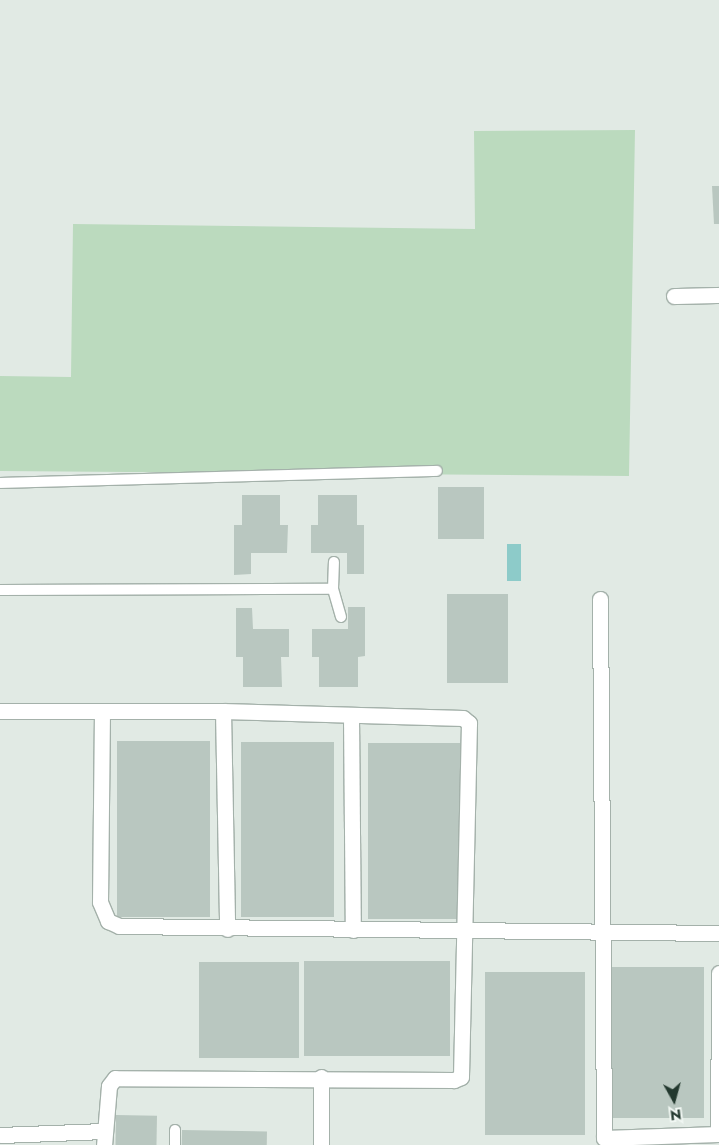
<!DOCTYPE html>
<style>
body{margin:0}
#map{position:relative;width:719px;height:1145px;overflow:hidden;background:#e1eae4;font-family:Jost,sans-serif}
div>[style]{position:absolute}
.green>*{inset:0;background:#bbdabe}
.water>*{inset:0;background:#8dcbc9;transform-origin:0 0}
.building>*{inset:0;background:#b9c7c0;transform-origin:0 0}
.roads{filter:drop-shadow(1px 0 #a4b1aa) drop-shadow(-1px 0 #a4b1aa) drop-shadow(0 1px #a4b1aa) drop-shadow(0 -1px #a4b1aa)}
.lane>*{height:10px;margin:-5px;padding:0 5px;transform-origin:5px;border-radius:5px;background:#fff}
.street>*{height:15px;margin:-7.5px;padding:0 7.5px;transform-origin:7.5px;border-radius:7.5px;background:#fff}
span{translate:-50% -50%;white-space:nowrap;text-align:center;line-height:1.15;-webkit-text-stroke:4px #f1f7f3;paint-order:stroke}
.north{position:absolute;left:649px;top:1075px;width:50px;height:50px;-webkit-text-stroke:4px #f1f7f3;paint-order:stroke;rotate:173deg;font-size:14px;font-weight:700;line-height:20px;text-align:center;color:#23392f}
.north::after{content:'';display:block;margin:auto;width:18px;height:22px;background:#23392f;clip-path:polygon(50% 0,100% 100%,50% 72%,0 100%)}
</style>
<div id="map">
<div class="green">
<i style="clip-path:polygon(635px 130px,629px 476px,0 471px,0 376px,71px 377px,73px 224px,475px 229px,474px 131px)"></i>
</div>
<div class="water">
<i style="left:507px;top:544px;width:14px;height:37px"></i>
</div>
<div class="building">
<i style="clip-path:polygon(712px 186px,719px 186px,719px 224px,714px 224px)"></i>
<i style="left:438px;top:487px;width:46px;height:52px"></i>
<i style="clip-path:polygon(242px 495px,280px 495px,280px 525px,288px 525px,287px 553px,251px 553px,251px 574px,234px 575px,234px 525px,242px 525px)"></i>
<i style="clip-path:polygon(318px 495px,357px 495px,357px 525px,364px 525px,364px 574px,347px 574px,347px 553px,311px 553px,311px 525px,318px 525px)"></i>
<i style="left:447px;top:594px;width:61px;height:89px"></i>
<i style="clip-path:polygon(348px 607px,365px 607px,365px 656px,358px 657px,358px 687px,319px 687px,319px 657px,312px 657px,312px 629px,348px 629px)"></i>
<i style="clip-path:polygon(236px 608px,252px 608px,253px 629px,289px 629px,289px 657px,281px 657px,282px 687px,243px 687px,243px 657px,236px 657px)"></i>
<i style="left:210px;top:741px;width:176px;height:93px;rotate:90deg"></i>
<i style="left:334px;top:742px;width:175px;height:93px;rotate:90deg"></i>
<i style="left:460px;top:743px;width:176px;height:92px;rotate:90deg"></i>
<i style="left:450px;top:961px;width:95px;height:146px;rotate:90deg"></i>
<i style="left:299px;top:962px;width:96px;height:100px;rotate:90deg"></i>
<i style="left:612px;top:967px;width:92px;height:151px"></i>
<i style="left:485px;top:972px;width:100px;height:163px"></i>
<i style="left:116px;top:1115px;width:41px;height:30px;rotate:1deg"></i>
<i style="left:182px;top:1130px;width:85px;height:15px;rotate:1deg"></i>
</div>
<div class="roads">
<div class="lane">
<i style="left:0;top:483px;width:437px;rotate:-1.6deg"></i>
<i style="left:333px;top:589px;width:27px;rotate:-88deg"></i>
<i style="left:0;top:590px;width:333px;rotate:-0.2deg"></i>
<i style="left:333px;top:589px;width:29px;rotate:74deg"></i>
<i style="left:175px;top:1130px;width:15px;rotate:90deg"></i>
</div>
<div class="street">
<i style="left:674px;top:296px;width:45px;rotate:-1.3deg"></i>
<i style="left:600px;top:599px;width:539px;rotate:89.57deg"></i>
<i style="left:604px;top:1138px;width:114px;rotate:-2deg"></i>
<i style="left:718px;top:1134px;width:161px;rotate:-89.6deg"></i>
<i style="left:0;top:711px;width:223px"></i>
<i style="left:223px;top:711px;width:240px;rotate:1.7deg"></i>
<i style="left:463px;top:718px;width:8px;rotate:40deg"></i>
<i style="left:469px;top:723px;width:354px;rotate:91.3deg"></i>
<i style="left:461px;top:1077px;width:8px;rotate:157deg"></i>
<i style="left:454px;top:1080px;width:339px;rotate:-179.7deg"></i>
<i style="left:115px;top:1078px;width:10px;rotate:127deg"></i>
<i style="left:109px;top:1086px;width:59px;rotate:94.8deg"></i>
<i style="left:102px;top:711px;width:191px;rotate:90.6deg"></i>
<i style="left:100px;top:902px;width:21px;rotate:67deg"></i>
<i style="left:108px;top:921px;width:12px;rotate:24deg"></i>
<i style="left:119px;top:926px;width:600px;rotate:0.67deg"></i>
<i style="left:223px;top:711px;width:218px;rotate:88.9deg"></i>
<i style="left:351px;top:716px;width:214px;rotate:89.5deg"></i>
<i style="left:321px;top:1077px;width:68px;rotate:90deg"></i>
<i style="left:0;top:1135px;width:105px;rotate:-2.2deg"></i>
</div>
</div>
<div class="north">N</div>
</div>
